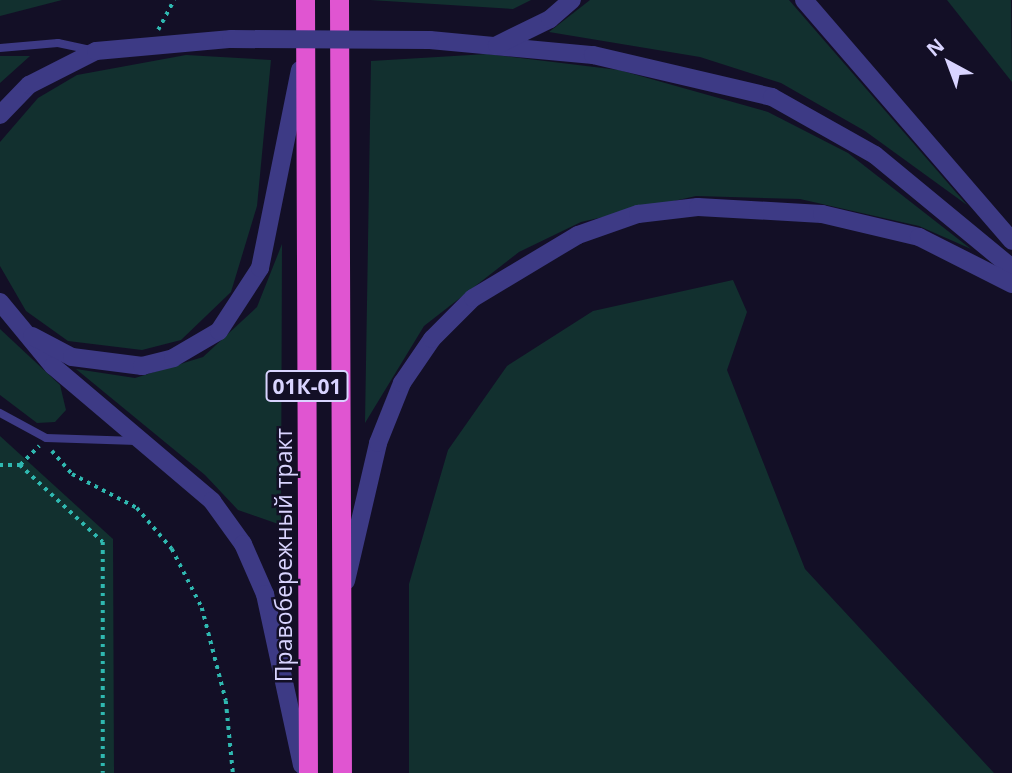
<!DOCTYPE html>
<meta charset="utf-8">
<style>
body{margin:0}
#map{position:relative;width:1012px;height:773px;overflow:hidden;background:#130f26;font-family:"Open Sans",sans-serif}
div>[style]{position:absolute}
.green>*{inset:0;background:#12302f}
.path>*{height:3.5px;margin-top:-1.75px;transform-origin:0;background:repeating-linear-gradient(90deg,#2fb8b0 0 3.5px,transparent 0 8.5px)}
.service>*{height:8px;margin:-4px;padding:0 4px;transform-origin:4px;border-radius:4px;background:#3d3a85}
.tertiary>*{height:18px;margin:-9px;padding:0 9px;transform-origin:9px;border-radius:9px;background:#3d3a85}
.trunk>*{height:19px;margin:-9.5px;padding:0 9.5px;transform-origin:9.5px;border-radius:9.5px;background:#e055d1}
.tertiary-bridge>*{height:18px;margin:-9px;padding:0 9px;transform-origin:9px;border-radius:9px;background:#3d3a85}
span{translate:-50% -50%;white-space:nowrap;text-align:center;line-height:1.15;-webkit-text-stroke:5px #130f26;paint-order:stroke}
.shield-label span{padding:2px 5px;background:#130f26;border:2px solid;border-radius:5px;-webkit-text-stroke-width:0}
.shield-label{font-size:21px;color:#d9d4ff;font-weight:700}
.street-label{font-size:23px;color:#d9d4ff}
.north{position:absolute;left:914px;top:28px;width:70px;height:70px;-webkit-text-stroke:5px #130f26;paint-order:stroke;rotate:319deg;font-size:19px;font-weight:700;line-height:28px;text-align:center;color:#d9d4ff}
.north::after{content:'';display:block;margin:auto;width:24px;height:32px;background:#d9d4ff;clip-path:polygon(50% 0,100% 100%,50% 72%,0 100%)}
</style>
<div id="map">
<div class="green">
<i style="clip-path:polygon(0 0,62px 0,0 16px)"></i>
<i style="clip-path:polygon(370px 0,531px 0,513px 9px)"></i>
<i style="clip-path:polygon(590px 0,789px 0,967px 205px,865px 131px,781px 83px,700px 57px,549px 32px)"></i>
<i style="clip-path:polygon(947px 0,1011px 0,1012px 82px)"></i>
<i style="clip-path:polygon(487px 54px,619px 70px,768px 112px,848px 153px,971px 249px,919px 226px,800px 199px,696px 196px,581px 222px,519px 252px,424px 326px,365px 423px,371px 61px)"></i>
<i style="clip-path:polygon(186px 55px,271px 60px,257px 206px,231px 292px,181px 340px,142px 350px,68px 341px,26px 311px,0 266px,0 142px,38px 98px,77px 75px)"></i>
<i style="clip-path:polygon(0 56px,30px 56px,0 83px)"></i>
<i style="clip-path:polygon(282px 244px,281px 525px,238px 510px,205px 475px,76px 369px,135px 378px,203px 357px,257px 307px)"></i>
<i style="clip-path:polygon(733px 280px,747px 312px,727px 370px,805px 569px,994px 773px,409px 773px,409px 584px,448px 450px,507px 366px,593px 311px)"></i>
<i style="clip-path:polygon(0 329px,60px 385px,66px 410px,55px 422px,37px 423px,0 395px)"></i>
<i style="clip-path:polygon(0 436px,113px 539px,114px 773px,0 773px)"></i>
</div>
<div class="path">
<i style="left:158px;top:30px;width:34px;rotate:-62deg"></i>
<i style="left:52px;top:451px;width:30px;rotate:49deg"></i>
<i style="left:72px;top:474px;width:73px;rotate:27.6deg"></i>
<i style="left:137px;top:508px;width:54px;rotate:49.5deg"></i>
<i style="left:172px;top:549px;width:66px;rotate:63deg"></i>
<i style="left:202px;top:608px;width:96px;rotate:75.5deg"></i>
<i style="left:226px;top:701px;width:72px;rotate:84.4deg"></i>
<i style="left:0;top:465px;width:20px"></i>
<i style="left:20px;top:465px;width:27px;rotate:-45deg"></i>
<i style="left:20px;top:465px;width:113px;rotate:42.9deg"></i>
<i style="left:103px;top:542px;width:231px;rotate:90deg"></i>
</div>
<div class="service">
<i style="left:0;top:48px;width:58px;rotate:-4.9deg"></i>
<i style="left:58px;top:43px;width:33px;rotate:12deg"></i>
<i style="left:0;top:413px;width:52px;rotate:28.5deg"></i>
<i style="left:46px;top:438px;width:91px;rotate:1.9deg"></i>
</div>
<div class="tertiary">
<i style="left:804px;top:0;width:318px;rotate:49.2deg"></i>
<i style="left:430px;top:40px;width:164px;rotate:5.3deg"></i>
<i style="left:593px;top:55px;width:184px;rotate:13.2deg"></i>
<i style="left:772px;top:97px;width:118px;rotate:29.4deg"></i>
<i style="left:875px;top:155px;width:178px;rotate:39.5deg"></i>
<i style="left:497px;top:45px;width:59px;rotate:-26.1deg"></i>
<i style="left:550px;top:19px;width:29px;rotate:-41deg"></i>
<i style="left:0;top:115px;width:42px;rotate:-46deg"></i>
<i style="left:29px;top:85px;width:75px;rotate:-26.9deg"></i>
<i style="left:96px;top:51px;width:136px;rotate:-5.1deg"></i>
<i style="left:0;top:302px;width:83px;rotate:50.4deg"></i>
<i style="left:53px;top:366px;width:209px;rotate:40.3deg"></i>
<i style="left:212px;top:501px;width:53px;rotate:54.2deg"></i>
<i style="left:243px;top:544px;width:55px;rotate:66.3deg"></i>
<i style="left:265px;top:594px;width:175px;rotate:77.8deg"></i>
<i style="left:32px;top:336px;width:45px;rotate:27.7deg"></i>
<i style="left:72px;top:357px;width:71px;rotate:7.3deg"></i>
<i style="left:142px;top:366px;width:32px;rotate:-14deg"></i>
<i style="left:173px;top:358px;width:53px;rotate:-30.4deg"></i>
<i style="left:219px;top:331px;width:75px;rotate:-56.9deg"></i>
<i style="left:260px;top:268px;width:202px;rotate:-78.6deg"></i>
<i style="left:346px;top:581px;width:142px;rotate:-76.9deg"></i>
<i style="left:378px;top:443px;width:65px;rotate:-68.2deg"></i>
<i style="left:402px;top:383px;width:53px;rotate:-55.7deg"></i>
<i style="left:432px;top:339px;width:58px;rotate:-45deg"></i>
<i style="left:473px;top:298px;width:122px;rotate:-31deg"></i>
<i style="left:578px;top:235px;width:64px;rotate:-19.3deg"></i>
<i style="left:638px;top:214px;width:60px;rotate:-6.7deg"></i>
<i style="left:698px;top:207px;width:124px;rotate:3.2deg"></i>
<i style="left:822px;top:214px;width:100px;rotate:13.3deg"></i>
<i style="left:919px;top:237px;width:104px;rotate:26.8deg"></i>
</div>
<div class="trunk">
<i style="left:305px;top:0;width:773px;rotate:89.78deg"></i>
<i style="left:339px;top:0;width:773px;rotate:89.78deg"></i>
</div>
<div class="tertiary-bridge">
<i style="left:231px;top:39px;width:199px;rotate:0.3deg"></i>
</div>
<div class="shield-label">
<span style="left:307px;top:386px">01К-01</span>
</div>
<div class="street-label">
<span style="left:283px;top:555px;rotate:-90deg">Правобережный тракт</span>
</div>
<div class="north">N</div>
</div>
